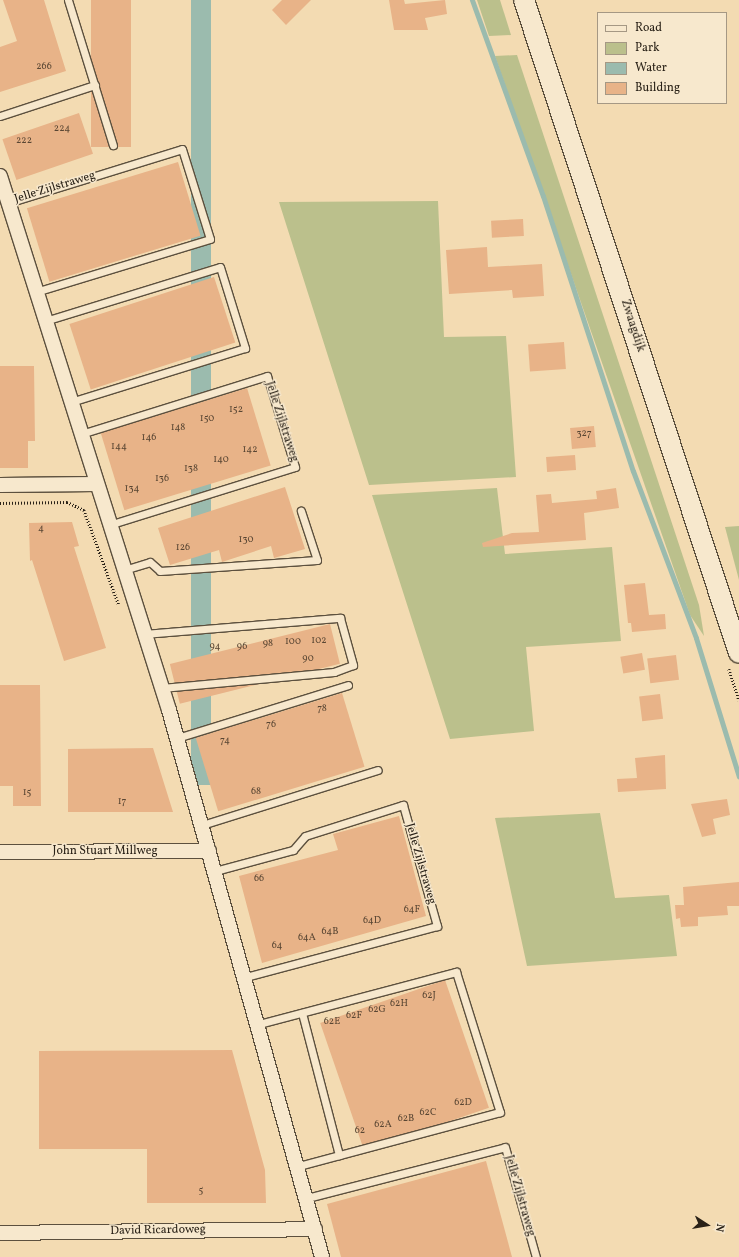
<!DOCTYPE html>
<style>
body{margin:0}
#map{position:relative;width:739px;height:1257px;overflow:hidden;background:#f3dbb2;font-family:Vollkorn,serif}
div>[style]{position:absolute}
.green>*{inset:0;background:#bbc08c}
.water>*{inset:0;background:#9bbbae;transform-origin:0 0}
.stream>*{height:5px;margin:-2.5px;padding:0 2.5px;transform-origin:2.5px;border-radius:2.5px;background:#9bbbae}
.building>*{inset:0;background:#e8b388;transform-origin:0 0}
.path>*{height:2.5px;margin-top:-1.25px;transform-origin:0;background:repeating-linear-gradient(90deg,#292117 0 1px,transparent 0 3px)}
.roads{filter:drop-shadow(1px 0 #5c503e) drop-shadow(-1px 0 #5c503e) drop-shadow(0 1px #5c503e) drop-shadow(0 -1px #5c503e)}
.lane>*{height:7px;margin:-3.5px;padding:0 3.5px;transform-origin:3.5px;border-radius:3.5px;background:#f7e8cd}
.street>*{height:14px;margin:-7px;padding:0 7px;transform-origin:7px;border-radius:7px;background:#f7e8cd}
.secondary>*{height:20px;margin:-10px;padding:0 10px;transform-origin:10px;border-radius:10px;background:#f7e8cd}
span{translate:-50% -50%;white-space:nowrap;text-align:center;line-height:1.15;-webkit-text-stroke:3px #f7e8cd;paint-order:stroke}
.number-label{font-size:10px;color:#594633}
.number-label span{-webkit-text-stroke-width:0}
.street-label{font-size:12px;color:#292117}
.legend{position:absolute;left:597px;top:12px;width:130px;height:92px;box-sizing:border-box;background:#f7e8cd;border:1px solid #a59884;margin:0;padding:5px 7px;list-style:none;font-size:12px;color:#292117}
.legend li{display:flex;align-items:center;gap:8px;height:20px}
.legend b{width:20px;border:1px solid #a59884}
.north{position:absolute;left:687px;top:1205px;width:40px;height:40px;-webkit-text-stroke:3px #f7e8cd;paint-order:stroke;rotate:102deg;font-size:11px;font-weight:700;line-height:16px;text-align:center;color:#292117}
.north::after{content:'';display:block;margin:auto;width:14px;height:18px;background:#292117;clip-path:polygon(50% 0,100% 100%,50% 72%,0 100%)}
</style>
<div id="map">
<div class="green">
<i style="clip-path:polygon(477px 0,500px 0,511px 35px,489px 36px)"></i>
<i style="clip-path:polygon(517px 55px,699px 605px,704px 636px,690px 615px,495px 56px)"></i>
<i style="clip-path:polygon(438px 201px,444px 337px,506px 336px,516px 477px,369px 485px,279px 202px)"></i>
<i style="clip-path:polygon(497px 488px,505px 554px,612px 547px,621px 641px,526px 647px,534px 731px,450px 739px,372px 495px)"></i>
<i style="clip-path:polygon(739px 526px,739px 580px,725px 527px)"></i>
<i style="clip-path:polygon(600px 813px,615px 898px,669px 895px,677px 956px,527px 966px,495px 818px)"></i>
</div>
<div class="water">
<i style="left:191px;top:0;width:20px;height:785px"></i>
</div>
<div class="stream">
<i style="left:472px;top:0;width:208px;rotate:70.1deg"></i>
<i style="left:543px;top:196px;width:289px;rotate:71.9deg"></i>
<i style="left:633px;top:471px;width:178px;rotate:69.3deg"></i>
<i style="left:696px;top:638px;width:145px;rotate:72.8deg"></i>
</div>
<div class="building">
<i style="clip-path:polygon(3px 0,44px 0,66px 71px,0 92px,0 47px,17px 41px)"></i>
<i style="left:91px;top:0;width:40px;height:147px"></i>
<i style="clip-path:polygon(282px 0,311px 0,286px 25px,272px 10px)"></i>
<i style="clip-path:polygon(389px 0,404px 0,405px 4px,445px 0,447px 14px,425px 18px,428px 30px,394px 30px)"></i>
<i style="left:79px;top:113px;width:43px;height:81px;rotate:71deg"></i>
<i style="left:178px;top:162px;width:77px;height:158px;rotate:73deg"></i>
<i style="left:523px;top:219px;width:17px;height:32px;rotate:87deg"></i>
<i style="clip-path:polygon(487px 247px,488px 267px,542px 264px,544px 296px,513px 298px,512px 290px,449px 294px,446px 250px)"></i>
<i style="left:214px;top:277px;width:69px;height:152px;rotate:72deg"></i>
<i style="left:564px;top:342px;width:27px;height:36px;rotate:86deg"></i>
<i style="clip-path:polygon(0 366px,34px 366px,35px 441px,28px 441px,28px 468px,0 468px)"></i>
<i style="left:247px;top:388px;width:81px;height:153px;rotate:73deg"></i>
<i style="left:594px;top:426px;width:21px;height:24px;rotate:85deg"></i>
<i style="left:575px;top:455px;width:15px;height:29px;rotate:86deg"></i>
<i style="clip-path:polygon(285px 487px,305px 549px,274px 558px,271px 546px,222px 562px,219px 550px,170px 565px,158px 528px)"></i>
<i style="clip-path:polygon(616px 488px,619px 508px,584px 513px,586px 540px,483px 547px,482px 543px,512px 533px,539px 532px,536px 495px,551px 494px,552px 503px,597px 499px,596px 491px)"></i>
<i style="clip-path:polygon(72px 522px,79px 546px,74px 547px,106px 648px,64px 661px,32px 560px,30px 561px,29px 523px)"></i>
<i style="clip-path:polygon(645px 583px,649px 615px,665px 614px,666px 629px,632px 632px,631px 623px,628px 623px,624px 585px)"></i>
<i style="left:330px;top:624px;width:41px;height:165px;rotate:76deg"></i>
<i style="left:642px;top:653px;width:17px;height:22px;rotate:80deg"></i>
<i style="left:676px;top:655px;width:25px;height:29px;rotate:83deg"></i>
<i style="clip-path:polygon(0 685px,40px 685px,41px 806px,13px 806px,13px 786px,0 786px)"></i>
<i style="left:342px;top:693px;width:77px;height:153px;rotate:73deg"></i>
<i style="left:660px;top:694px;width:25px;height:21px;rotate:83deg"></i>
<i style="clip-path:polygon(153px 748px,173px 812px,68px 812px,68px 749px)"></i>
<i style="clip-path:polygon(665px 755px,666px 789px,618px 792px,617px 779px,637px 778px,635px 758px)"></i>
<i style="clip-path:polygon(727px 799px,730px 815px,713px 819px,716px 834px,702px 837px,691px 804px)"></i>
<i style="clip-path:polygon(399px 816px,426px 916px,262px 963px,239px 876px,338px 850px,333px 834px)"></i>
<i style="clip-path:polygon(739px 882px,739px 906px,727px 906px,728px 915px,698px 917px,698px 926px,681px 927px,680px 918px,676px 919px,675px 905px,684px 905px,683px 887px)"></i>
<i style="left:445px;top:980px;width:135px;height:132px;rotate:71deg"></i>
<i style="clip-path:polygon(232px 1050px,265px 1170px,266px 1203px,147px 1203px,147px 1149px,39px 1149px,39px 1051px)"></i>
<i style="clip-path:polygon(486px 1161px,512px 1257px,341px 1257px,327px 1204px)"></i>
</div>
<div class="path">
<i style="left:0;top:503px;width:67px;rotate:-0.9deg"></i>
<i style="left:67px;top:502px;width:19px;rotate:25deg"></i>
<i style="left:84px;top:510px;width:101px;rotate:69.8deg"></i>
<i style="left:729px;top:669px;width:33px;rotate:72deg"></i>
</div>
<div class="roads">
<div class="lane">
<i style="left:68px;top:0;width:152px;rotate:72.8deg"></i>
<i style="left:0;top:116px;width:100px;rotate:-18.1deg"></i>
<i style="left:8px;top:203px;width:182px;rotate:-17.2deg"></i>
<i style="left:182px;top:149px;width:94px;rotate:72.7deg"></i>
<i style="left:210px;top:239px;width:182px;rotate:163.1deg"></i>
<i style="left:45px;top:321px;width:183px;rotate:-17.1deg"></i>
<i style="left:220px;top:267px;width:85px;rotate:72.8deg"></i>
<i style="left:245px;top:348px;width:182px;rotate:162.8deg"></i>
<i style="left:81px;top:434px;width:195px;rotate:-17.3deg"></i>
<i style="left:267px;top:376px;width:95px;rotate:72.9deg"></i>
<i style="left:295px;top:467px;width:195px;rotate:162.7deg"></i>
<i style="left:124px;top:570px;width:27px;rotate:-17deg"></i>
<i style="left:150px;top:562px;width:13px;rotate:42deg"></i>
<i style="left:160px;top:571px;width:157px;rotate:-4deg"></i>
<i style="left:317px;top:560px;width:52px;rotate:-108.1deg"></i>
<i style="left:144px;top:634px;width:197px;rotate:-4.7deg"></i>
<i style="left:340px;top:618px;width:49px;rotate:74.5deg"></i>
<i style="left:353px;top:665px;width:20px;rotate:160deg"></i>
<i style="left:334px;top:672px;width:173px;rotate:174.7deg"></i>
<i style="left:177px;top:738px;width:179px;rotate:-17.2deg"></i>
<i style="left:202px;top:825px;width:184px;rotate:-17.4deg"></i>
<i style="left:215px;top:871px;width:81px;rotate:-15.1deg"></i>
<i style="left:293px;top:850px;width:18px;rotate:-49deg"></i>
<i style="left:305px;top:836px;width:103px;rotate:-17.6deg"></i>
<i style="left:403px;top:805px;width:126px;rotate:74.3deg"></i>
<i style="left:437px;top:926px;width:199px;rotate:165.1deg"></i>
<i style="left:302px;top:1013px;width:147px;rotate:75.4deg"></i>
<i style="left:259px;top:1024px;width:204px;rotate:-14.8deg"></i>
<i style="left:456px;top:972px;width:147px;rotate:72.6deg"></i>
<i style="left:500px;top:1112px;width:209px;rotate:165deg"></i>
<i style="left:307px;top:1198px;width:204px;rotate:-14.4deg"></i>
<i style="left:505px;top:1147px;width:114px;rotate:74.3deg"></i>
</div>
<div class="street">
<i style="left:0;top:176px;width:560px;rotate:72.44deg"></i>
<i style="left:169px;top:710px;width:568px;rotate:74.37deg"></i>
<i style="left:0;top:485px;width:96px;rotate:-0.6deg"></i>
<i style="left:0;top:852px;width:209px;rotate:-0.3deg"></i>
<i style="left:0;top:1233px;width:315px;rotate:-0.7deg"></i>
</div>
<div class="secondary">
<i style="left:524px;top:0;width:687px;rotate:71.78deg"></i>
</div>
</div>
<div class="number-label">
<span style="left:44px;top:67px">266</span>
<span style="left:62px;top:129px">224</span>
<span style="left:24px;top:141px">222</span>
<span style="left:236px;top:410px">152</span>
<span style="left:207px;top:419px">150</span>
<span style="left:178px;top:428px">148</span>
<span style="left:584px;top:434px">327</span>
<span style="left:149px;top:438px">146</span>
<span style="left:119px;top:447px">144</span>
<span style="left:250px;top:450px">142</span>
<span style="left:221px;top:460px">140</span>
<span style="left:191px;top:469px">138</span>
<span style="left:162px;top:479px">136</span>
<span style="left:132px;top:489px">134</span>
<span style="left:41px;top:529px">4</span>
<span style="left:246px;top:540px">130</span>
<span style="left:183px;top:548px">126</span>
<span style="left:319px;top:641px">102</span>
<span style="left:293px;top:642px">100</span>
<span style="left:268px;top:644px">98</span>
<span style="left:215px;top:647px">94</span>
<span style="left:242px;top:647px">96</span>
<span style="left:308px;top:659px">90</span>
<span style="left:322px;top:709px">78</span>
<span style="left:271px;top:725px">76</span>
<span style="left:225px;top:741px">74</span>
<span style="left:256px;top:792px">68</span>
<span style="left:27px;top:793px">15</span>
<span style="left:122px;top:802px">17</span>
<span style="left:259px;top:879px">66</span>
<span style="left:412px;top:910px">64F</span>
<span style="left:372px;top:921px">64D</span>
<span style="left:330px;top:932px">64B</span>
<span style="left:307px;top:938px">64A</span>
<span style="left:277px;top:946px">64</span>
<span style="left:429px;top:996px">62J</span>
<span style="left:399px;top:1004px">62H</span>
<span style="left:377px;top:1010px">62G</span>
<span style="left:354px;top:1016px">62F</span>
<span style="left:332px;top:1022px">62E</span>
<span style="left:463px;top:1103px">62D</span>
<span style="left:428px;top:1113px">62C</span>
<span style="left:406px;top:1119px">62B</span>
<span style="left:383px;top:1125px">62A</span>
<span style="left:360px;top:1131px">62</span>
<span style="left:201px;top:1191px">5</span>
</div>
<div class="street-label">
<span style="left:55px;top:188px;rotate:-17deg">Jelle Zijlstraweg</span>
<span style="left:632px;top:326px;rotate:72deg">Zwaagdijk</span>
<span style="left:281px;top:422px;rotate:72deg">Jelle Zijlstraweg</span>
<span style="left:105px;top:852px">John Stuart Millweg</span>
<span style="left:420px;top:864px;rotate:74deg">Jelle Zijlstraweg</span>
<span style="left:519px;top:1196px;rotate:74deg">Jelle Zijlstraweg</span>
<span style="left:158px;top:1231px;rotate:-1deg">David Ricardoweg</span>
</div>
<ul class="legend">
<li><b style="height:5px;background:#f7e8cd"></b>Road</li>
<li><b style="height:11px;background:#bbc08c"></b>Park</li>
<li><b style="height:11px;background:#9bbbae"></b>Water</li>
<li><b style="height:11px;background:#e8b388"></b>Building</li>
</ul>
<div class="north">N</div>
</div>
